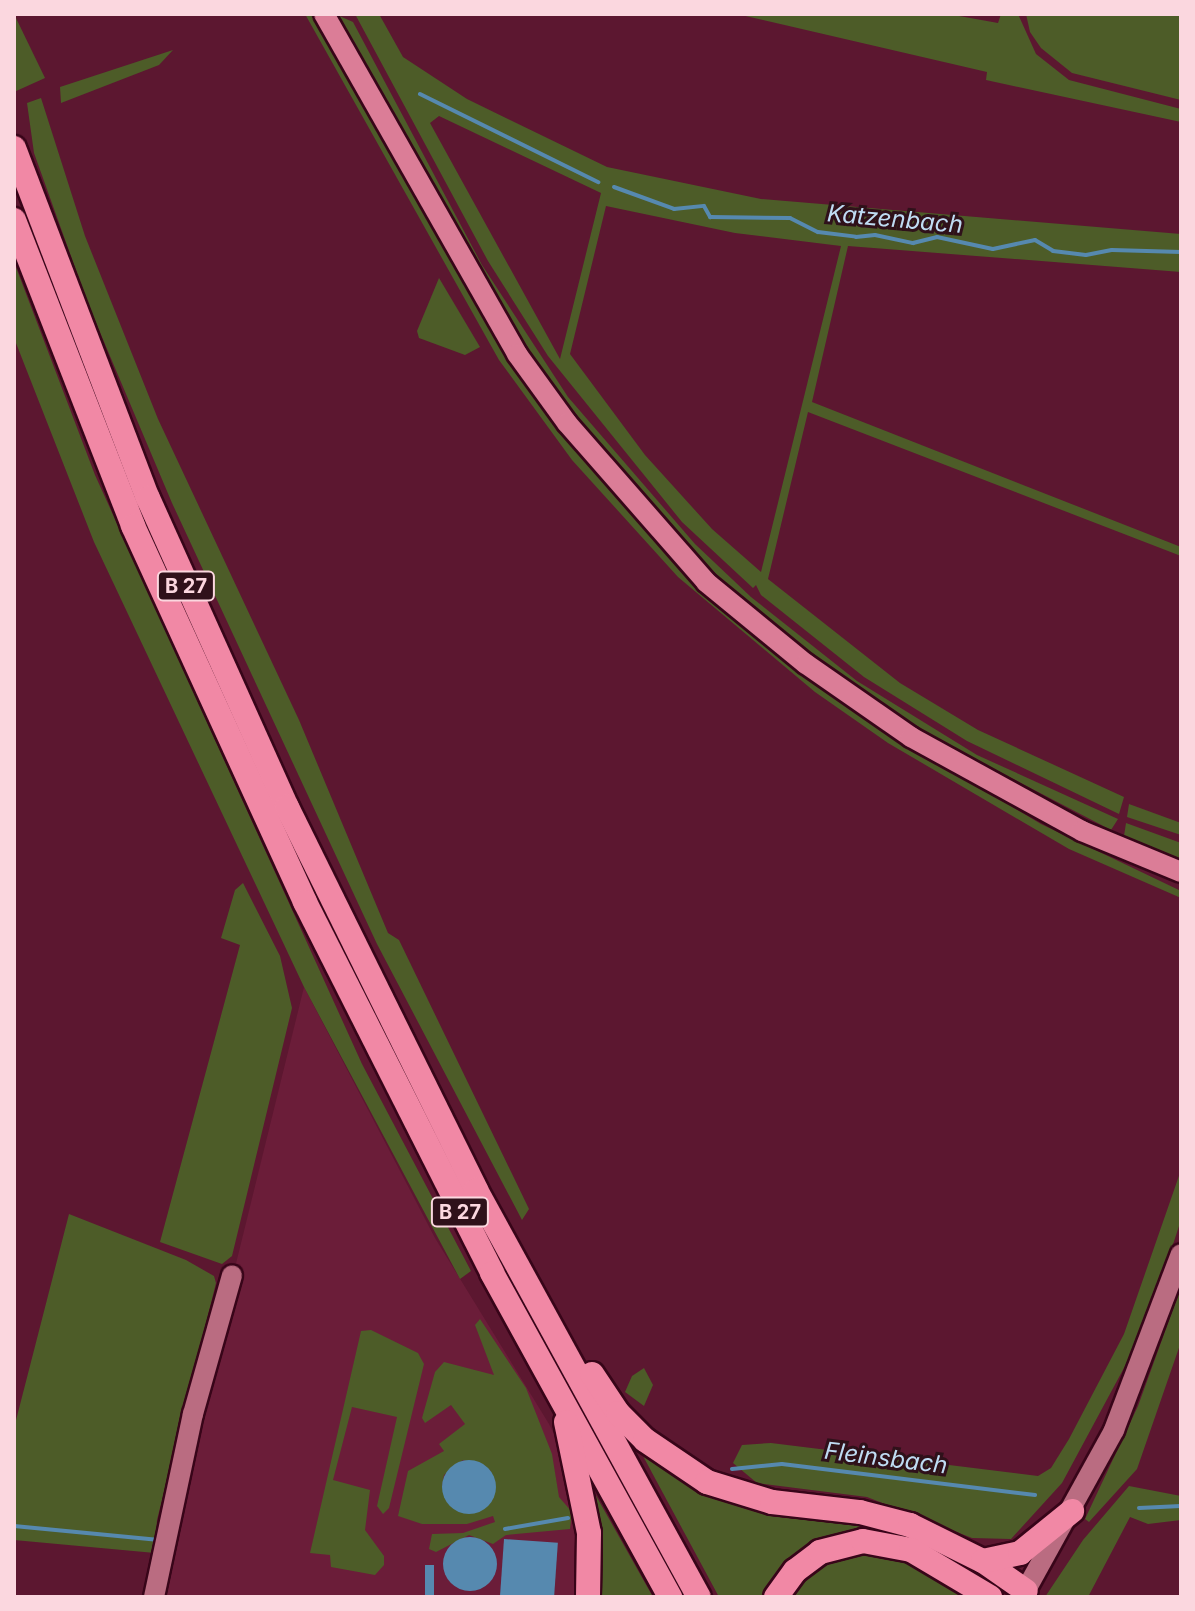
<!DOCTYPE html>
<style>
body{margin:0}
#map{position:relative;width:1195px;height:1611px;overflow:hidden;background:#5c1730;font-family:Inter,sans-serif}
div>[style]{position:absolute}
.built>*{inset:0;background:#6b1d39}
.green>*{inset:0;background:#4d5c28}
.water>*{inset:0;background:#5689af;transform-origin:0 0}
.round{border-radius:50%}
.stream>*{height:4px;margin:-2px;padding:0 2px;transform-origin:2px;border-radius:2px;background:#5689af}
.roads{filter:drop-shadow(2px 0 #380519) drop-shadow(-2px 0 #380519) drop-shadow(0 2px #380519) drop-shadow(0 -2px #380519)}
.minor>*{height:20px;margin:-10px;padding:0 10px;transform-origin:10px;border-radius:10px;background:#ba6c81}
.major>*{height:20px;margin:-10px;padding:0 10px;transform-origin:10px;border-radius:10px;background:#db7d97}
.highway>*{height:24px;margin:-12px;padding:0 12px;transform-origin:12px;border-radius:12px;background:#f188a5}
span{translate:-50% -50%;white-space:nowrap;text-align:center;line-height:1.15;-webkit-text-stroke:6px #2f111a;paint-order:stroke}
.shield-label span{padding:2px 6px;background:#2f111a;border:2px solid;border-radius:6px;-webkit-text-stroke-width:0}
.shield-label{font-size:20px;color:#fbd7df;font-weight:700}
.water-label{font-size:24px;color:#bfdcf3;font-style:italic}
.frame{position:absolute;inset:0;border:16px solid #fbd7df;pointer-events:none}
</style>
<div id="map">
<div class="built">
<i style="clip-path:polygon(304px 987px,435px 1238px,549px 1424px,581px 1488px,588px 1597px,154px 1597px)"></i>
</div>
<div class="green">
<i style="clip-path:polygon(14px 14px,45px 78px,14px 92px)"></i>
<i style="clip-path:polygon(305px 14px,311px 14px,523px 377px,579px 454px,686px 571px,894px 736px,1041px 824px,1181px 891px,1181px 898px,1069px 849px,888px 743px,815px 692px,678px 577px,572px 460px,499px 360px)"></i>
<i style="clip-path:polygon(335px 14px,353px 22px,482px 265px,568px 397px,695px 544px,751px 597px,857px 681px,977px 755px,1118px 819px,1111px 830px,894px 717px,736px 597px,689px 551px,623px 482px,538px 370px)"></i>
<i style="clip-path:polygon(evenodd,355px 14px,379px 14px,403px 57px,467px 99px,607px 167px,761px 199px,1181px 234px,1181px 272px,848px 246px,812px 402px,1181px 547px,1181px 556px,808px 412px,768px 579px,900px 683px,978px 730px,1124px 797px,1119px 814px,967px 741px,864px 677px,761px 595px,756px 585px,753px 588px,682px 522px,548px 356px,488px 261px,355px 14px,439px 116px,601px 193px,560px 359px,430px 123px,439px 116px,355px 14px,606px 206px,735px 233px,841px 246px,761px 572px,712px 529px,645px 455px,570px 354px,606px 206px)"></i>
<i style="clip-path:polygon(737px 14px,948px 14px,998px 23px,1001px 14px,1018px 14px,1036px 54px,1069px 80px,1181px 109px,1181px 122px,986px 80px,987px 72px)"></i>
<i style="clip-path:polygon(1026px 14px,1181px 14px,1181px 100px,1072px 73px,1041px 48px,1030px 32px)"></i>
<i style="clip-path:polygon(173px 50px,159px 65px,61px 103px,60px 87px)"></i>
<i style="clip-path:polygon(41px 98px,85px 236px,158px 419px,299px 720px,388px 933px,399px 940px,529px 1209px,522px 1220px,377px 944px,172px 503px,88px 304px,34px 153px,27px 103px)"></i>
<i style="clip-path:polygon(14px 262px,95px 475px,362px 1064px,471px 1271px,460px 1279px,304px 987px,94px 542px,14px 338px)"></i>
<i style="clip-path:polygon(439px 278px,480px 347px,465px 355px,419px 338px,417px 331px)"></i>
<i style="clip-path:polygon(1129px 804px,1181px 823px,1181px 835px,1127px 817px)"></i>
<i style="clip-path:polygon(1126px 823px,1181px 843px,1181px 859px,1124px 836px)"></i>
<i style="clip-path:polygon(243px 883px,280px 956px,292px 1008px,232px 1256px,222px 1264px,160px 1242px,240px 945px,221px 938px,235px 890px)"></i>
<i style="clip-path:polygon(1181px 1170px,1181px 1220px,1146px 1327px,1062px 1483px,1011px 1539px,972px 1538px,867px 1497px,757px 1483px,733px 1463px,742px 1445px,771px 1443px,1038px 1476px,1051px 1468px,1069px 1439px,1124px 1334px)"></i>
<i style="clip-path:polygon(69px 1214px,186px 1260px,214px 1276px,216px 1283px,157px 1520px,155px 1553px,14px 1540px,14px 1428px)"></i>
<i style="clip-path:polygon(1181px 1287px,1181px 1342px,1137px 1469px,1089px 1522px,1085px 1519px,1138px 1406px)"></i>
<i style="clip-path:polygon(evenodd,480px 1319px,526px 1388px,552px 1454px,559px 1497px,572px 1512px,570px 1529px,506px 1535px,493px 1544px,469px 1535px,436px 1552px,429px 1549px,432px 1534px,463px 1533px,495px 1522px,493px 1516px,467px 1524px,422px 1524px,398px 1516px,408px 1471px,444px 1451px,439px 1444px,465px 1424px,451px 1405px,425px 1423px,422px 1418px,435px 1372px,444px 1362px,494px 1375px,475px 1325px,480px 1319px,463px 1460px,490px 1470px,495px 1481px,442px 1487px,444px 1475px,463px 1460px)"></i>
<i style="clip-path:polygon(371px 1330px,418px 1353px,424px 1364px,389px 1508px,383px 1514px,377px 1506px,397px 1417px,352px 1407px,333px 1480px,370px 1490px,365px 1530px,384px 1556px,384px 1565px,375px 1575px,331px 1567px,330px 1555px,310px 1553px,361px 1331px)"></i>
<i style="clip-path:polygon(644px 1368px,653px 1385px,644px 1406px,625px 1392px,632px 1376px)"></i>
<i style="clip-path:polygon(636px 1443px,669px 1470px,875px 1524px,932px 1545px,1003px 1591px,876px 1531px,765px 1597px,719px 1597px)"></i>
<i style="clip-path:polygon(590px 1485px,653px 1597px,593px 1597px)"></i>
<i style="clip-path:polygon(1129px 1486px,1181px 1496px,1181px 1520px,1148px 1524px,1130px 1517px,1088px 1597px,1045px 1597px,1083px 1540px)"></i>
<i style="clip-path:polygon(835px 1550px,895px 1550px,978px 1597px,783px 1597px)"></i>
</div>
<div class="water">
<i class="round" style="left:442px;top:1460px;width:54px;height:54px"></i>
<i class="round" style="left:443px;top:1537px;width:54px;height:54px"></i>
<i style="left:504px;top:1539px;width:54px;height:58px;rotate:4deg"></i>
<i style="left:425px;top:1565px;width:9px;height:32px"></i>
</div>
<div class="stream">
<i style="left:420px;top:94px;width:199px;rotate:26.3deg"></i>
<i style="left:614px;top:187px;width:64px;rotate:20.1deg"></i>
<i style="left:674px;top:209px;width:30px;rotate:-6deg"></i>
<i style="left:704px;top:206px;width:13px;rotate:61deg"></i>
<i style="left:710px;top:217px;width:80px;rotate:0.7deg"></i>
<i style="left:790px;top:218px;width:31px;rotate:27deg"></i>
<i style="left:818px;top:232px;width:38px;rotate:7deg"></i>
<i style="left:856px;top:237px;width:19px;rotate:-6deg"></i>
<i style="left:875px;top:235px;width:39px;rotate:12deg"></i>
<i style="left:913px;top:243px;width:25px;rotate:-14deg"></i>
<i style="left:937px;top:237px;width:57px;rotate:12.1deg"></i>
<i style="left:993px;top:249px;width:43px;rotate:-12.1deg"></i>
<i style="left:1035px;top:240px;width:21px;rotate:31deg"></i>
<i style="left:1053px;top:251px;width:33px;rotate:7deg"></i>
<i style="left:1086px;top:255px;width:26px;rotate:-11deg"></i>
<i style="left:1112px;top:250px;width:69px;rotate:1.7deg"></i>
<i style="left:732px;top:1469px;width:50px;rotate:-5.7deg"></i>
<i style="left:782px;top:1464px;width:255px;rotate:7deg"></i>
<i style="left:1139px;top:1508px;width:42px;rotate:-2.7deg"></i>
<i style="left:14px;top:1526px;width:146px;rotate:5.5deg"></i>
<i style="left:505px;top:1529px;width:64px;rotate:-9.9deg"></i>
</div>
<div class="roads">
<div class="minor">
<i style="left:154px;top:1597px;width:187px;rotate:-78deg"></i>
<i style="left:193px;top:1414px;width:144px;rotate:-74.3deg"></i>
<i style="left:1022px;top:1597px;width:191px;rotate:-61.1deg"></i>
<i style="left:1114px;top:1430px;width:188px;rotate:-69.2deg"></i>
</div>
<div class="major">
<i style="left:324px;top:14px;width:391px;rotate:60.4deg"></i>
<i style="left:517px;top:354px;width:85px;rotate:54.1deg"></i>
<i style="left:567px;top:423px;width:211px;rotate:48.8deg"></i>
<i style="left:706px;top:582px;width:129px;rotate:39.4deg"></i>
<i style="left:806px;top:664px;width:128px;rotate:34.8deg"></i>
<i style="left:911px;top:737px;width:195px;rotate:28.8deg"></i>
<i style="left:1082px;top:831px;width:107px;rotate:22.5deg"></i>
</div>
<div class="highway">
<i style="left:14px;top:148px;width:375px;rotate:69.1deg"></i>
<i style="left:148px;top:498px;width:339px;rotate:65.8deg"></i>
<i style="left:287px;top:807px;width:427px;rotate:63.7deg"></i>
<i style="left:476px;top:1190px;width:464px;rotate:61.3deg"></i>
<i style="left:14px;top:220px;width:328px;rotate:68.7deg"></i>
<i style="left:133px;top:526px;width:413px;rotate:65.4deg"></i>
<i style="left:305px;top:902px;width:415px;rotate:63.2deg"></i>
<i style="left:492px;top:1273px;width:370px;rotate:61.2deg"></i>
<i style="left:592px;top:1374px;width:47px;rotate:56.3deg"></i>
<i style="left:618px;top:1413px;width:38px;rotate:45deg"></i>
<i style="left:645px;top:1440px;width:75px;rotate:34.1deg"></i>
<i style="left:707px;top:1482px;width:68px;rotate:17.1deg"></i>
<i style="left:772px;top:1502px;width:89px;rotate:6.5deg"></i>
<i style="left:860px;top:1512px;width:52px;rotate:14.6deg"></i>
<i style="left:910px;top:1525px;width:81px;rotate:26.3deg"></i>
<i style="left:983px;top:1561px;width:52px;rotate:34.9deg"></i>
<i style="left:566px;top:1422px;width:113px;rotate:78.3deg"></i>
<i style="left:589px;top:1533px;width:64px;rotate:90.9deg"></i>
<i style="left:983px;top:1561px;width:38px;rotate:-12deg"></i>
<i style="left:1020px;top:1553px;width:67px;rotate:-38.9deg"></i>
<i style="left:776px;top:1597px;width:32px;rotate:-54deg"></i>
<i style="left:795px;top:1571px;width:31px;rotate:-37deg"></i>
<i style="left:820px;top:1552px;width:44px;rotate:-14.3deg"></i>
<i style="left:863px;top:1541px;width:49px;rotate:10.6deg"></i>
<i style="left:911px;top:1550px;width:92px;rotate:30.7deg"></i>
</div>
</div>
<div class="shield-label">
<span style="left:186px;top:586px">B 27</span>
<span style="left:460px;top:1212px">B 27</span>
</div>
<div class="water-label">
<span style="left:895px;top:219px;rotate:5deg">Katzenbach</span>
<span style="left:886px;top:1458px;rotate:7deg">Fleinsbach</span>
</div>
<div class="frame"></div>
</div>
